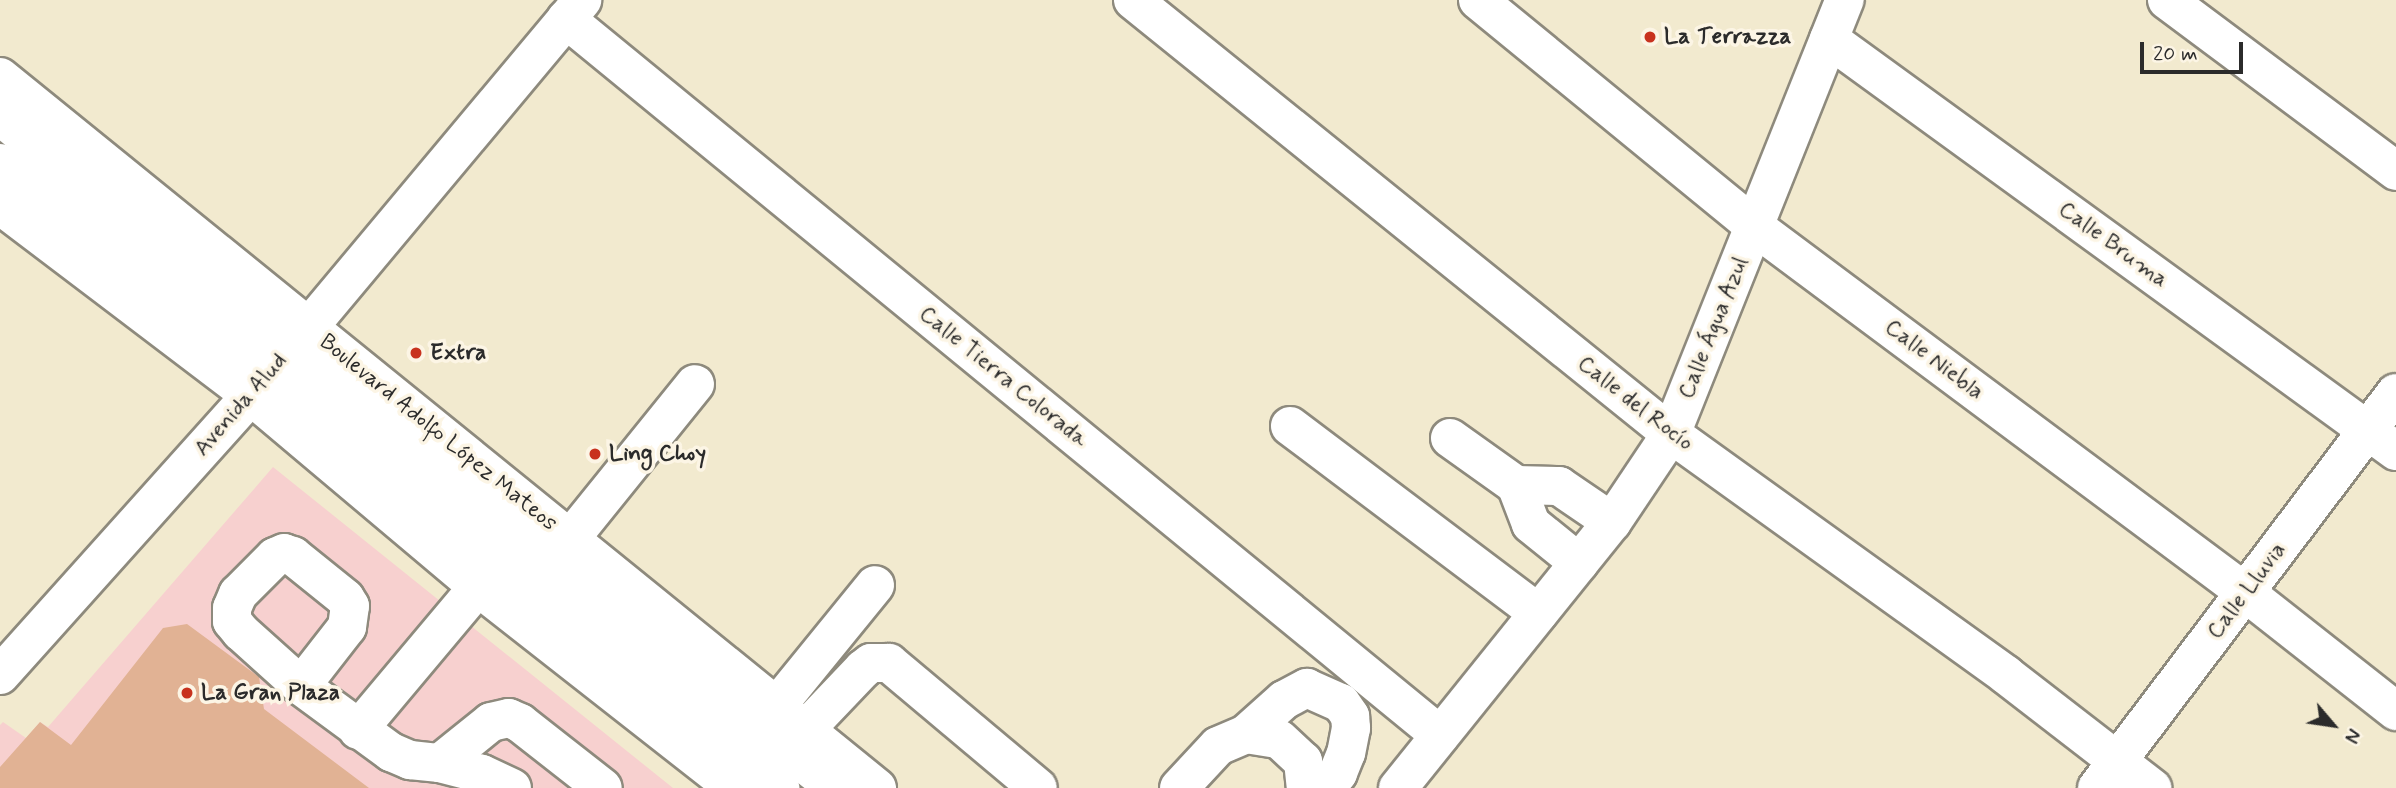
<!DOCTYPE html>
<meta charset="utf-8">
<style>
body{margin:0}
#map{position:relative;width:2396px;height:788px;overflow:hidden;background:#f2eacf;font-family:Mynerve,sans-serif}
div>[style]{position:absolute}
.built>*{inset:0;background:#f7d0cf}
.building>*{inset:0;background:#e1b294}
.roads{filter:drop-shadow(2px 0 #8e8a7d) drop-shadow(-2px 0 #8e8a7d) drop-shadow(0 2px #8e8a7d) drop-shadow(0 -2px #8e8a7d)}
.minor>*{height:38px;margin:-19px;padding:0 19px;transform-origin:19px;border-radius:19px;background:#fff}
.major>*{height:38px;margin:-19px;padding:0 19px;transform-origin:19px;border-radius:19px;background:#fff}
.dots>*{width:19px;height:19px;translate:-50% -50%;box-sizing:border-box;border:4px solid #fcf5e5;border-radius:50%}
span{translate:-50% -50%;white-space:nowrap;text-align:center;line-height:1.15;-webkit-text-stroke:7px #fcf5e5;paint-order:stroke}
.poi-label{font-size:23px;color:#2b2b2b;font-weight:700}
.left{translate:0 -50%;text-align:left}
.street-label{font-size:23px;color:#2b2b2b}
.north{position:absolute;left:2298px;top:690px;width:70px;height:70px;-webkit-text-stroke:5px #fcf5e5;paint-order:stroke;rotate:119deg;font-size:19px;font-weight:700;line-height:28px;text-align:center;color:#2b2b2b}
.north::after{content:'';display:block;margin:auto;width:24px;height:32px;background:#2b2b2b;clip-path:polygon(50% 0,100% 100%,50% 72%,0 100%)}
.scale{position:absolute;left:2140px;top:42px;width:103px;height:32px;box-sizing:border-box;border:4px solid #2b2b2b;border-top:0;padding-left:9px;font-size:21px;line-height:24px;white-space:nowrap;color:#2b2b2b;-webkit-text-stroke:5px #fcf5e5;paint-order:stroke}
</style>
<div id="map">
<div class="built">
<i style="clip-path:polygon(273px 467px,673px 788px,0 788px,0 725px,3px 722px,26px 738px,40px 722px,48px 727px)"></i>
</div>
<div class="building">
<i style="clip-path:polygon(187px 624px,259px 677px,264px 709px,369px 788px,0 788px,0 767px,40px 722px,71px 745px,163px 628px)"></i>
</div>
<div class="roads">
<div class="minor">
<i style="left:1133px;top:0;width:691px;rotate:38.89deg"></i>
<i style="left:1671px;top:434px;width:413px;rotate:35.7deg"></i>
<i style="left:2006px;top:675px;width:185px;rotate:37.7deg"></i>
<i style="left:1478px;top:0;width:358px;rotate:39.3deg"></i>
<i style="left:1755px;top:227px;width:612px;rotate:36.7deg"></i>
<i style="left:2246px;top:593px;width:191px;rotate:38.2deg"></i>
<i style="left:2167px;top:0;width:286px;rotate:36.7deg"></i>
<i style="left:566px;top:19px;width:1130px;rotate:39.33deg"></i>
<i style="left:1829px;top:39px;width:701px;rotate:36deg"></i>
<i style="left:0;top:116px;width:371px;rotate:39.3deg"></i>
<i style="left:287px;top:351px;width:701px;rotate:38.57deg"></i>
<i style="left:0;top:163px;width:1000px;rotate:38.7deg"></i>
<i style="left:1290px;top:426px;width:311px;rotate:37deg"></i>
<i style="left:1450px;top:438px;width:81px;rotate:35.5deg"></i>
<i style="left:570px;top:539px;width:199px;rotate:-51.1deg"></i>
<i style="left:1579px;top:563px;width:62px;rotate:-140.9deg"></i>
<i style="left:1531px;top:524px;width:42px;rotate:-111deg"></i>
<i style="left:1516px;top:485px;width:43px;rotate:1.3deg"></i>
<i style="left:1559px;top:486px;width:64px;rotate:34.2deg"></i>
<i style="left:0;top:675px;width:402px;rotate:-48.1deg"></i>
<i style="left:268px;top:376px;width:490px;rotate:-50.1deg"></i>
<i style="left:301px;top:686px;width:75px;rotate:-52.1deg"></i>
<i style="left:347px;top:627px;width:21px;rotate:-82deg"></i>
<i style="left:350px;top:606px;width:9px;rotate:-122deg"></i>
<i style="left:345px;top:598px;width:67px;rotate:-141.1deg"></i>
<i style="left:293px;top:556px;width:9px;rotate:-162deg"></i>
<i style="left:284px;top:553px;width:10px;rotate:156deg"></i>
<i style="left:275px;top:557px;width:52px;rotate:135deg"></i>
<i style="left:238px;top:594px;width:15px;rotate:113deg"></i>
<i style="left:232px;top:608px;width:13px;rotate:90deg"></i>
<i style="left:232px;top:621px;width:14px;rotate:51deg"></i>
<i style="left:241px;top:632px;width:81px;rotate:42deg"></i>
<i style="left:301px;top:686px;width:112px;rotate:36.3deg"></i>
<i style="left:391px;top:752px;width:21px;rotate:23deg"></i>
<i style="left:410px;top:760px;width:30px;rotate:6deg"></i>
<i style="left:440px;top:763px;width:43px;rotate:14.7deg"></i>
<i style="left:482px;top:774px;width:33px;rotate:25deg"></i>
<i style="left:776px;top:707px;width:157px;rotate:-50.9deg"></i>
<i style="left:358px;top:730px;width:187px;rotate:-50deg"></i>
<i style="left:805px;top:730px;width:84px;rotate:-46.4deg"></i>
<i style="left:863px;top:669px;width:10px;rotate:-37deg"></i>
<i style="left:871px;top:663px;width:18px"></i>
<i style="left:889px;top:663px;width:194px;rotate:40deg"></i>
<i style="left:1246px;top:734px;width:51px;rotate:-41.8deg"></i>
<i style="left:1284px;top:700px;width:26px;rotate:-28deg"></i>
<i style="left:1307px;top:688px;width:37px;rotate:24deg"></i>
<i style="left:1341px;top:703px;width:16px;rotate:55deg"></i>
<i style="left:1350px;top:716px;width:12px;rotate:85deg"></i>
<i style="left:1351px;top:728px;width:25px;rotate:101deg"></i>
<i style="left:1346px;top:753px;width:22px;rotate:112deg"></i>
<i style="left:1338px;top:773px;width:19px;rotate:129deg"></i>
<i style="left:440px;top:763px;width:65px;rotate:-38.8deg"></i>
<i style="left:491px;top:722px;width:18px;rotate:-13deg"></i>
<i style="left:509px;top:718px;width:12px;rotate:24deg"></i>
<i style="left:520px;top:723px;width:105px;rotate:38.1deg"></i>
<i style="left:1179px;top:788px;width:57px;rotate:-47.1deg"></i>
<i style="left:1218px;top:746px;width:30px;rotate:-23deg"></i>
<i style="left:1246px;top:734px;width:33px;rotate:9deg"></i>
<i style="left:1279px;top:739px;width:33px;rotate:43deg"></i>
<i style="left:1303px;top:761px;width:27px;rotate:84deg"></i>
<i style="left:1398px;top:788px;width:341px;rotate:-51.2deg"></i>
<i style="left:1612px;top:522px;width:106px;rotate:-56.2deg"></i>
<i style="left:1671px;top:434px;width:468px;rotate:-68.2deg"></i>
<i style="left:2097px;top:788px;width:495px;rotate:-52.9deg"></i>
</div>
<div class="major">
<i style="left:0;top:77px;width:1129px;rotate:39.03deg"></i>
<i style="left:0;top:205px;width:314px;rotate:37.2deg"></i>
<i style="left:250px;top:395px;width:298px;rotate:40.1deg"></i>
<i style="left:478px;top:587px;width:325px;rotate:38.1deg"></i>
</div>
</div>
<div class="dots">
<i style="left:1650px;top:37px;background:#c8321e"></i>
<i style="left:416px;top:353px;background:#c8321e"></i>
<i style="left:595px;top:454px;background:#c8321e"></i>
<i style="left:187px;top:693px;background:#c8321e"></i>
</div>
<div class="poi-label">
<span class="left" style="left:1664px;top:37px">La Terrazza</span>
<span class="left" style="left:430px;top:353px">Extra</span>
<span class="left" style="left:609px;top:454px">Ling Choy</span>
<span class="left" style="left:201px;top:693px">La Gran Plaza</span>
</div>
<div class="street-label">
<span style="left:2113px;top:245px;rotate:36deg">Calle Bruma</span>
<span style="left:1714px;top:328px;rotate:-68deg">Calle Água Azul</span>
<span style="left:1934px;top:360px;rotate:37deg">Calle Niebla</span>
<span style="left:1003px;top:377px;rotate:39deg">Calle Tierra Colorada</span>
<span style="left:1635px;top:404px;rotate:38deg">Calle del Rocío</span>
<span style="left:241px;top:405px;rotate:-49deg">Avenida Alud</span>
<span style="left:438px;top:433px;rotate:39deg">Boulevard Adolfo López Mateos</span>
<span style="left:2247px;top:591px;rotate:-53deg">Calle Lluvia</span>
</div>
<div class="north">N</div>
<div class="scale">20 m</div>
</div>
